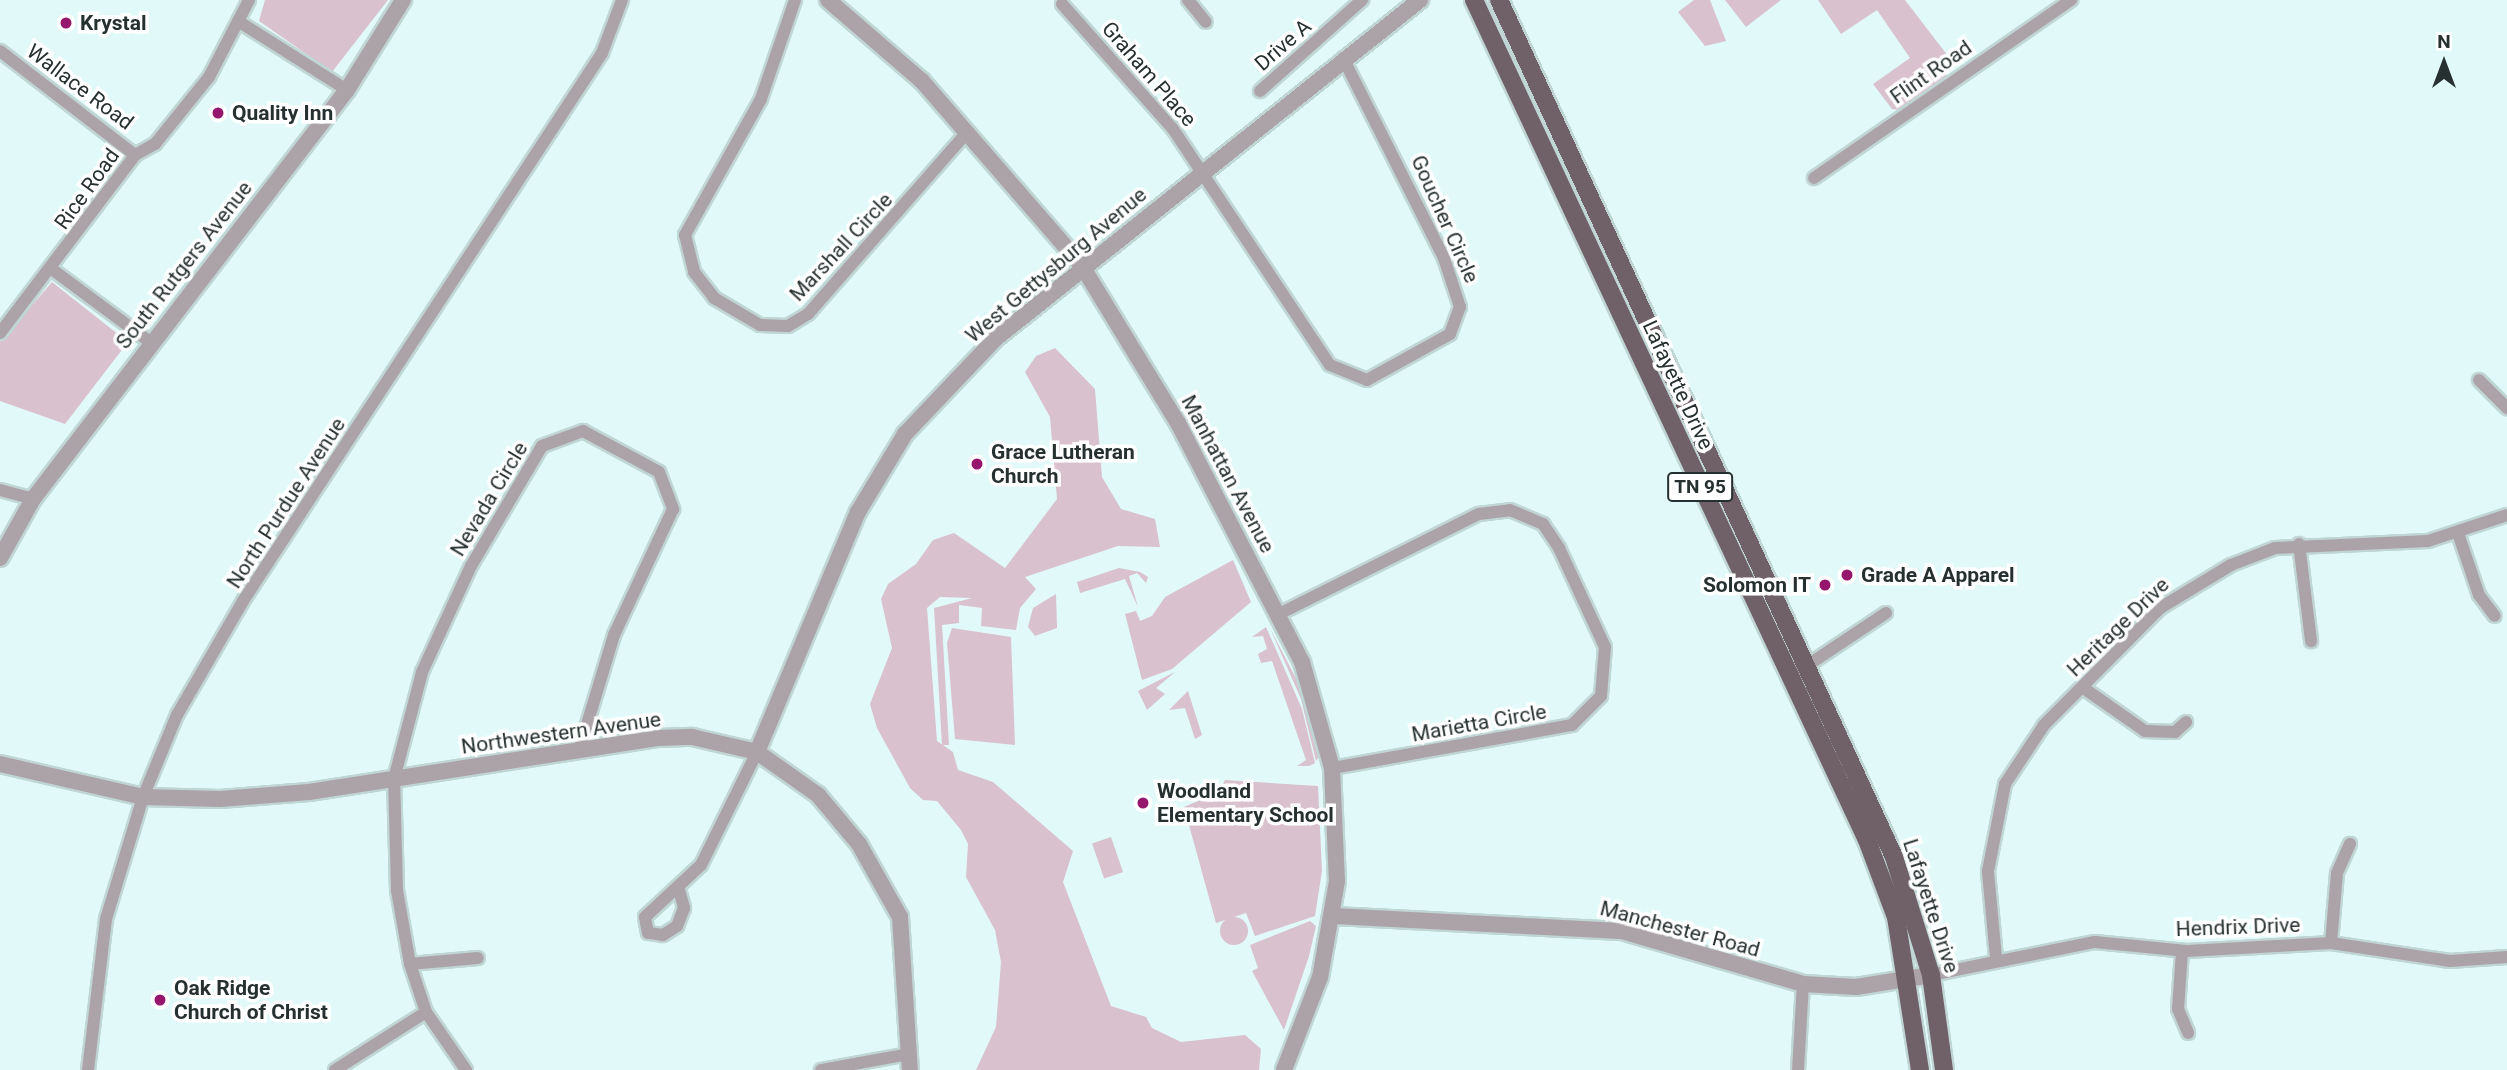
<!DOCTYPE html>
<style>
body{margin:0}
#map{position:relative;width:2507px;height:1070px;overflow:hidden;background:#e1faf9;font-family:Roboto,sans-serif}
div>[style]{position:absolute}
.green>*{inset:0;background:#d9c1cd;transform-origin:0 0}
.round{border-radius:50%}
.roads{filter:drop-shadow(2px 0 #c0d6d5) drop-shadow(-2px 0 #c0d6d5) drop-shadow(0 2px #c0d6d5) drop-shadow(0 -2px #c0d6d5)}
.minor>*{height:12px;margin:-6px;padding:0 6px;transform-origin:6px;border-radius:6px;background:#aca3a8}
.tertiary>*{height:16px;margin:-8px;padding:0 8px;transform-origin:8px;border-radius:8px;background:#aca3a8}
.primary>*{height:18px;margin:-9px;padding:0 9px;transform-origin:9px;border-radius:9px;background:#706169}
.dots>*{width:19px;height:19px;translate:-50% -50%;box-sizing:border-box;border:4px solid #fff;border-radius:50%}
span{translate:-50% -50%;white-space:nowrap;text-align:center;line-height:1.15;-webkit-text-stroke:7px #fff;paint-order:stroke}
.shield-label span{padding:2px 5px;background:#fff;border:2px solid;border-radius:5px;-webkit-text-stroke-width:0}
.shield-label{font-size:19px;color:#273030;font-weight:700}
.poi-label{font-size:21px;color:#273030;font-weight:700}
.left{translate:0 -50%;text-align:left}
.right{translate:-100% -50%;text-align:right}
.street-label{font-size:21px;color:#273030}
.north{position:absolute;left:2409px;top:28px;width:70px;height:70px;-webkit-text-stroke:5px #fff;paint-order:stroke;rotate:0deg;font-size:19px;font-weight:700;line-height:28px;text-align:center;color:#273030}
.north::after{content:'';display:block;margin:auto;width:24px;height:32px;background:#273030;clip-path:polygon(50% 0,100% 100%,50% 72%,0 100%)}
</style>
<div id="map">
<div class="green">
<i style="clip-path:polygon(265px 0,388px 0,332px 72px,259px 21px)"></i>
<i style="clip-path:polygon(1694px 0,1710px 0,1726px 41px,1705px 46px,1678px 12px)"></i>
<i style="clip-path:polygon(1725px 0,1781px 0,1746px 27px)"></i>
<i style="clip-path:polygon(1818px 0,1905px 0,1948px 56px,1946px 78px,1900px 110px,1892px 109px,1873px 84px,1910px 58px,1877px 10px,1841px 34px)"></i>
<i style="clip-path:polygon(52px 282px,128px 342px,65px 424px,0 401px,0 342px)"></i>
<i style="clip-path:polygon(1055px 348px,1095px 389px,1102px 477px,1121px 509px,1155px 519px,1160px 547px,1118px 546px,1025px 577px,1036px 589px,1020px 608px,1016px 630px,981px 626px,982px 608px,959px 605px,959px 623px,942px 625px,949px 745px,942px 745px,934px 608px,972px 598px,940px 597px,927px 608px,937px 741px,953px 752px,958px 770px,993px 782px,1073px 851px,1063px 882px,1111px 1006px,1146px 1017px,1152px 1028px,1181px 1042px,1245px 1035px,1261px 1049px,1259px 1070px,976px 1070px,996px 1027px,1001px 962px,995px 930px,966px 877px,968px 844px,961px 830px,937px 801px,923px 800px,910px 788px,877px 728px,870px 704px,892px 648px,881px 599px,888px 584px,916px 564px,933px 540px,954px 533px,1005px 568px,1057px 499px,1050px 417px,1025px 372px,1036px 356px)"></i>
<i style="clip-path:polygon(1233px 560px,1251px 602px,1172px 669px,1142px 680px,1125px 614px,1136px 611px,1140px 621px,1152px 616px,1165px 597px)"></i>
<i style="clip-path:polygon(1119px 568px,1140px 572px,1148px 577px,1146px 583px,1137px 573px,1129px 576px,1138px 607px,1125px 579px,1080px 593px,1077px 582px)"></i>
<i style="clip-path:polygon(1056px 594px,1057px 628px,1035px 636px,1028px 627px,1033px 608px)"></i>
<i style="clip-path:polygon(1266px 627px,1302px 709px,1315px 763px,1309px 766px,1297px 766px,1306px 760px,1272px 661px,1261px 663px,1258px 654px,1267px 649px,1263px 636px,1252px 637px)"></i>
<i style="clip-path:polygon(952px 628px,1011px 637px,1015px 745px,955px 739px,947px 643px)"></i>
<i style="clip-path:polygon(1270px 628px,1306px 698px,1321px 753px,1316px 761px,1301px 699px)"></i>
<i style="clip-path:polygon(1175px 672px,1156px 688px,1165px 694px,1147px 710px,1138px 691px)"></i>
<i style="clip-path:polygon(1188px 691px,1202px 735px,1195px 739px,1185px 708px,1169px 710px)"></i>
<i style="clip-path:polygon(1225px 780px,1318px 786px,1322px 871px,1315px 916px,1255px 936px,1246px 913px,1216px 923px,1184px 807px,1219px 792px)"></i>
<i style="left:1111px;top:837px;width:37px;height:20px;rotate:71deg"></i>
<i class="round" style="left:1220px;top:917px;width:28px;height:28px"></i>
<i style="clip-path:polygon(1310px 921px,1316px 926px,1309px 956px,1284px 1030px,1252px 971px,1258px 968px,1250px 945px)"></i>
</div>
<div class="roads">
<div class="minor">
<i style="left:795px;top:0;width:105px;rotate:109deg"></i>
<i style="left:761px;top:99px;width:156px;rotate:119.2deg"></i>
<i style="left:685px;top:235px;width:38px;rotate:76deg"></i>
<i style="left:694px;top:272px;width:33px;rotate:52deg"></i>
<i style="left:714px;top:298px;width:53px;rotate:30.4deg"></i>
<i style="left:760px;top:325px;width:28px;rotate:2deg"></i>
<i style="left:788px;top:326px;width:23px;rotate:-31deg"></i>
<i style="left:808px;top:314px;width:243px;rotate:-48.8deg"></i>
<i style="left:1188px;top:0;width:28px;rotate:51deg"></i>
<i style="left:1062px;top:4px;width:167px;rotate:48.4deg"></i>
<i style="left:1173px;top:129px;width:283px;rotate:56.4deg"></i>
<i style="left:1330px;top:365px;width:40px;rotate:22deg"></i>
<i style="left:1367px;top:380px;width:95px;rotate:-29deg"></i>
<i style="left:1450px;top:334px;width:29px;rotate:-70deg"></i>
<i style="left:1460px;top:307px;width:52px;rotate:-108.1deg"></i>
<i style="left:1444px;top:258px;width:224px;rotate:-116.8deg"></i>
<i style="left:241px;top:23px;width:125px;rotate:32.3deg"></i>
<i style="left:0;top:51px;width:170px;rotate:37.6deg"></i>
<i style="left:1260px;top:91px;width:137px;rotate:-41.7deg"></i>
<i style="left:1814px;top:178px;width:313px;rotate:-34.7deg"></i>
<i style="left:53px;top:270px;width:121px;rotate:36.6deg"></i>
<i style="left:0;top:333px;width:223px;rotate:-52.8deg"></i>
<i style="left:135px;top:155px;width:23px;rotate:-29deg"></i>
<i style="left:155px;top:144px;width:86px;rotate:-51.1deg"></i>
<i style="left:209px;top:77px;width:87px;rotate:-62.5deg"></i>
<i style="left:2479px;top:380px;width:40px;rotate:45deg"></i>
<i style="left:0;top:490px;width:34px;rotate:15deg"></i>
<i style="left:2459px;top:536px;width:62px;rotate:71.3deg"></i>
<i style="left:2479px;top:595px;width:26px;rotate:53deg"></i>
<i style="left:2299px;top:544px;width:98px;rotate:82.9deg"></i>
<i style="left:1279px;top:614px;width:224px;rotate:-26.6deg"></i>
<i style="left:1479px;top:514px;width:31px;rotate:-7deg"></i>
<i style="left:1510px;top:510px;width:36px;rotate:23deg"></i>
<i style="left:1543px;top:524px;width:29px;rotate:56deg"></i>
<i style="left:1559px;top:548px;width:109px;rotate:65.1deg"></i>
<i style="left:1605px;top:647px;width:49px;rotate:94.7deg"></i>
<i style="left:1601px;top:696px;width:41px;rotate:135deg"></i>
<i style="left:1572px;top:725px;width:244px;rotate:169.8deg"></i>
<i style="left:1802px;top:669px;width:101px;rotate:-33.7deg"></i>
<i style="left:2082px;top:687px;width:77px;rotate:34.9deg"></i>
<i style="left:2145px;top:731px;width:30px;rotate:2deg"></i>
<i style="left:2175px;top:732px;width:15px;rotate:-42deg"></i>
<i style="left:679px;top:890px;width:19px;rotate:74deg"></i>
<i style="left:684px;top:908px;width:19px;rotate:111deg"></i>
<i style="left:677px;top:926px;width:17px;rotate:147deg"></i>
<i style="left:663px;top:935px;width:15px;rotate:-172deg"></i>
<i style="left:648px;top:933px;width:16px;rotate:-101deg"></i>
<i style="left:645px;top:917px;width:76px;rotate:-42.9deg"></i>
<i style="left:701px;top:865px;width:126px;rotate:-63.6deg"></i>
<i style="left:2331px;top:943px;width:70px;rotate:-85.1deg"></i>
<i style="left:2337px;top:873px;width:32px;rotate:-66deg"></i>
<i style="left:2182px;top:951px;width:58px;rotate:93.9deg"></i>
<i style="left:2178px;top:1009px;width:26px;rotate:67deg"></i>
<i style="left:1996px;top:958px;width:87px;rotate:-95.3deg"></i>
<i style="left:1988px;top:871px;width:89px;rotate:-78.9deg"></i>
<i style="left:2005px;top:784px;width:71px;rotate:-56.5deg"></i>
<i style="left:2044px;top:725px;width:165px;rotate:-45.2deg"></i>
<i style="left:2160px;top:608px;width:83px;rotate:-31.2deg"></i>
<i style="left:2231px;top:565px;width:47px;rotate:-21.1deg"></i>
<i style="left:2275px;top:548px;width:153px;rotate:-2.6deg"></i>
<i style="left:2428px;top:541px;width:83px;rotate:-18.2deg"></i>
<i style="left:410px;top:964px;width:68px;rotate:-5deg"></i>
<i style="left:1931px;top:975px;width:167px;rotate:-11.4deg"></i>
<i style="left:2095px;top:942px;width:92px;rotate:5.6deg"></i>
<i style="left:2187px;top:951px;width:144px;rotate:-3.2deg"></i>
<i style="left:2331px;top:943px;width:120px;rotate:8.6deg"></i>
<i style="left:2450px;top:961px;width:57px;rotate:-4deg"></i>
<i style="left:88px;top:1070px;width:152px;rotate:-83.2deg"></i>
<i style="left:106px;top:919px;width:127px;rotate:-73.1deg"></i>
<i style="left:143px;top:797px;width:89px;rotate:-67.5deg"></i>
<i style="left:177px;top:715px;width:132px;rotate:-59.9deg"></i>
<i style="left:243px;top:601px;width:655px;rotate:-56.77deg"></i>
<i style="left:602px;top:53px;width:57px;rotate:-69.3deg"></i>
<i style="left:335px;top:1070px;width:108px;rotate:-32.5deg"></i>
<i style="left:466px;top:1070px;width:70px;rotate:-124.6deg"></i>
<i style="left:426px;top:1012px;width:51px;rotate:-108.4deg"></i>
<i style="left:410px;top:964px;width:75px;rotate:-100deg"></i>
<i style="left:397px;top:890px;width:111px;rotate:-91.5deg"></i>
<i style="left:394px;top:779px;width:111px;rotate:-75.3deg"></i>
<i style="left:422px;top:672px;width:117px;rotate:-65.2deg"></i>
<i style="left:471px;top:566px;width:139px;rotate:-59.4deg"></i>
<i style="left:542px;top:446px;width:44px;rotate:-20.1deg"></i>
<i style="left:583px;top:431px;width:86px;rotate:28.3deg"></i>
<i style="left:659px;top:472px;width:40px;rotate:69deg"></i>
<i style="left:673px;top:509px;width:139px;rotate:115.1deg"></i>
<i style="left:614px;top:635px;width:121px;rotate:106.8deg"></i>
<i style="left:821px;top:1070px;width:88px;rotate:-10.4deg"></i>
<i style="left:1798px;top:1070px;width:86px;rotate:-86.7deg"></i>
</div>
<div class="tertiary">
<i style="left:828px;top:0;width:124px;rotate:40.8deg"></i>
<i style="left:922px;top:81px;width:245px;rotate:49.1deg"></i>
<i style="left:1082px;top:266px;width:184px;rotate:58.6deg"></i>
<i style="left:1178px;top:423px;width:269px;rotate:62.6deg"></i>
<i style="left:1302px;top:662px;width:110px;rotate:74.2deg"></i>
<i style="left:1332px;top:768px;width:113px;rotate:87.5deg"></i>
<i style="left:1337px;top:881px;width:97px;rotate:100deg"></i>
<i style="left:1320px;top:977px;width:100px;rotate:111.2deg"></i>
<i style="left:0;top:558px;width:68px;rotate:-60.8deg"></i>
<i style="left:33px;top:499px;width:516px;rotate:-52.49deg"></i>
<i style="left:347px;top:90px;width:106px;rotate:-58.1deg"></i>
<i style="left:757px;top:752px;width:260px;rotate:-67.2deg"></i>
<i style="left:858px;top:512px;width:91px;rotate:-58.9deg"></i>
<i style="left:905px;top:434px;width:131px;rotate:-46.5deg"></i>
<i style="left:995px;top:339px;width:544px;rotate:-38.58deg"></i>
<i style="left:0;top:764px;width:147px;rotate:13deg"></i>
<i style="left:143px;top:797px;width:77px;rotate:1.5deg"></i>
<i style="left:220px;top:799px;width:89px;rotate:-4.5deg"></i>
<i style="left:309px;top:792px;width:354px;rotate:-8.8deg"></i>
<i style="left:659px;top:738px;width:33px;rotate:-2deg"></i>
<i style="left:692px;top:737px;width:67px;rotate:13deg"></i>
<i style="left:757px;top:752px;width:75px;rotate:35.2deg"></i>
<i style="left:818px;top:795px;width:64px;rotate:50.1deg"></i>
<i style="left:859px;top:844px;width:84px;rotate:60.7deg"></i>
<i style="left:900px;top:917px;width:153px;rotate:86.3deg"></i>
<i style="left:1333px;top:916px;width:289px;rotate:3deg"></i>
<i style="left:1622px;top:931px;width:189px;rotate:16.3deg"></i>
<i style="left:1803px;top:984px;width:53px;rotate:3.2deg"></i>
<i style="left:1856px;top:987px;width:76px;rotate:-9.1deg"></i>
</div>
<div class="primary">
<i style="left:1474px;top:0;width:927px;rotate:64.93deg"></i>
<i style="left:1867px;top:840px;width:82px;rotate:69.4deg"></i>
<i style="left:1896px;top:917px;width:155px;rotate:81.1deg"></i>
<i style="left:1499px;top:0;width:944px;rotate:65.25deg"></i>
<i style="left:1894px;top:857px;width:124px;rotate:72.6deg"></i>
<i style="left:1931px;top:975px;width:96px;rotate:82.2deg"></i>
</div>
</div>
<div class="dots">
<i style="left:66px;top:23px;background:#97166d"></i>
<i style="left:218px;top:113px;background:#97166d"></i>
<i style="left:977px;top:464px;background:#97166d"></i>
<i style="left:1847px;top:575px;background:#97166d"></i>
<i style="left:1825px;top:585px;background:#97166d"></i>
<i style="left:1143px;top:803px;background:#97166d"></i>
<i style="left:160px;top:1000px;background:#97166d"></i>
</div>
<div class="shield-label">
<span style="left:1700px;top:487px">TN 95</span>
</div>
<div class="poi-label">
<span class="left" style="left:80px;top:23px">Krystal</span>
<span class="left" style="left:232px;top:113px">Quality Inn</span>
<span class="left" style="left:991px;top:464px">Grace Lutheran<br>Church</span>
<span class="left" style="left:1861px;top:575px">Grade A Apparel</span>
<span class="right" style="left:1811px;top:585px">Solomon IT</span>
<span class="left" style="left:1157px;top:803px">Woodland<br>Elementary School</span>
<span class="left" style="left:174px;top:1000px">Oak Ridge<br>Church of Christ</span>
</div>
<div class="street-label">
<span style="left:1283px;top:45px;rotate:-41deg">Drive A</span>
<span style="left:1931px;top:72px;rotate:-35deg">Flint Road</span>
<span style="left:1149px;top:74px;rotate:49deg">Graham Place</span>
<span style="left:80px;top:87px;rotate:37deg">Wallace Road</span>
<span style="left:87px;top:189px;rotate:-54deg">Rice Road</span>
<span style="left:1445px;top:219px;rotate:66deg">Goucher Circle</span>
<span style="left:841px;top:247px;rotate:-47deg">Marshall Circle</span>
<span style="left:184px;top:265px;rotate:-52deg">South Rutgers Avenue</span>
<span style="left:1056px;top:265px;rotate:-40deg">West Gettysburg Avenue</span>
<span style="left:1678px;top:385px;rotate:65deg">Lafayette Drive</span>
<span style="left:1228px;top:474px;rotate:62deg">Manhattan Avenue</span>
<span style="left:489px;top:499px;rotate:-59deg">Nevada Circle</span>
<span style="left:286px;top:503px;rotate:-57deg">North Purdue Avenue</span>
<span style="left:2118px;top:627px;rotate:-44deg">Heritage Drive</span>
<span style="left:1479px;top:723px;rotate:-10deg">Marietta Circle</span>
<span style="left:561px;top:733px;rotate:-8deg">Northwestern Avenue</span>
<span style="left:1931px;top:906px;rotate:72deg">Lafayette Drive</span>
<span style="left:2238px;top:927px;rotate:-2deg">Hendrix Drive</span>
<span style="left:1680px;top:929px;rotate:15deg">Manchester Road</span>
</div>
<div class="north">N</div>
</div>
